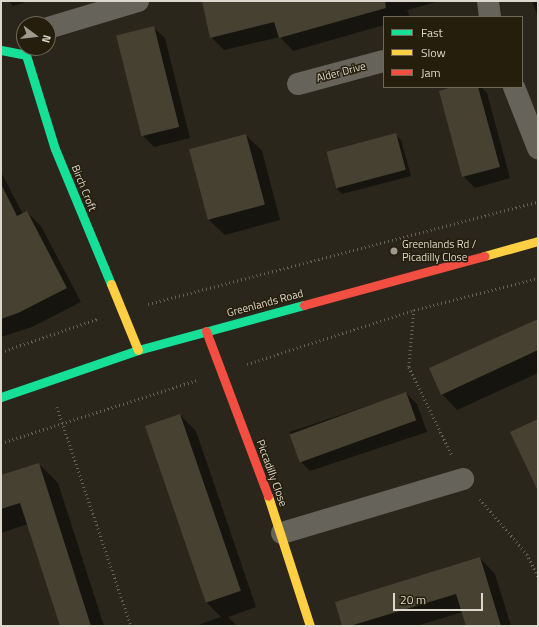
<!DOCTYPE html>
<style>
body{margin:0}
#map{position:relative;width:539px;height:627px;overflow:hidden;background:#2a261c;font-family:"Titillium Web",sans-serif}
div>[style]{position:absolute}
.shadow>*{inset:0;background:#0007}
.building>*{inset:0;background:#464131;transform-origin:0 0}
.path>*{height:2.5px;margin-top:-1.25px;transform-origin:0;background:repeating-linear-gradient(90deg,#646158 0 1px,transparent 0 4px)}
.street>*{height:22px;margin:-11px;padding:0 11px;transform-origin:11px;border-radius:11px;background:#66635b}
.fast>*{height:9px;margin:-4.5px;padding:0 4.5px;transform-origin:4.5px;border-radius:4.5px;background:#16e098}
.slow>*{height:9px;margin:-4.5px;padding:0 4.5px;transform-origin:4.5px;border-radius:4.5px;background:#ffcf43}
.jam>*{height:9px;margin:-4.5px;padding:0 4.5px;transform-origin:4.5px;border-radius:4.5px;background:#f24e42}
.dots>*{width:11px;height:11px;translate:-50% -50%;box-sizing:border-box;border:2px solid #261e0c;border-radius:50%}
span{translate:-50% -50%;white-space:nowrap;text-align:center;line-height:1.15;-webkit-text-stroke:3px #261e0c;paint-order:stroke}
.street-label{font-size:11px;color:#ddd8cd}
.poi-label{font-size:11px;color:#ddd8cd}
.left{translate:0 -50%;text-align:left}
.frame{position:absolute;inset:0;border:2px solid #ddd8cd;pointer-events:none}
.legend{position:absolute;left:383px;top:16px;width:140px;height:72px;box-sizing:border-box;background:#261e0c;border:1px solid #6f6859;margin:0;padding:5px 7px;list-style:none;font-size:12px;color:#ddd8cd}
.legend li{display:flex;align-items:center;gap:8px;height:20px}
.legend b{width:20px;border:1px solid #6f6859}
.north{position:absolute;left:16px;top:16px;width:40px;height:40px;box-sizing:border-box;background:#261e0c;border:1px solid #6f6859;border-radius:50%;rotate:105deg;font-size:11px;font-weight:700;line-height:16px;text-align:center;color:#ddd8cd}
.north::after{content:'';display:block;margin:auto;width:14px;height:18px;background:#9e9a8f;clip-path:polygon(50% 0,100% 100%,50% 72%,0 100%)}
.scale{position:absolute;left:393px;top:593px;width:90px;height:18px;box-sizing:border-box;border:2px solid #ddd8cd;border-top:0;padding-left:5px;font-size:12px;line-height:14px;white-space:nowrap;color:#ddd8cd;-webkit-text-stroke:3px #261e0c;paint-order:stroke}
</style>
<div id="map">
<div class="shadow">
<i style="clip-path:polygon(9px 1px,29px 1px,13px 6px)"></i>
<i style="clip-path:polygon(203px 1px,440px 1px,407px 10px,410px 17px,384px 17px,384px 25px,293px 51px,280px 37px,224px 50px,211px 37px)"></i>
<i style="clip-path:polygon(532px 1px,538px 1px,538px 17px)"></i>
<i style="clip-path:polygon(153px 27px,165px 38px,190px 138px,154px 147px,143px 136px)"></i>
<i style="clip-path:polygon(456px 87px,481px 87px,487px 93px,510px 178px,475px 188px,463px 176px)"></i>
<i style="clip-path:polygon(395px 134px,401px 140px,411px 176px,342px 194px,337px 189px)"></i>
<i style="clip-path:polygon(246px 135px,262px 151px,280px 220px,225px 235px,209px 220px)"></i>
<i style="clip-path:polygon(1px 172px,23px 214px,27px 212px,41px 226px,81px 302px,32px 327px,1px 337px)"></i>
<i style="clip-path:polygon(538px 320px,538px 373px,457px 410px,442px 394px)"></i>
<i style="clip-path:polygon(406px 393px,417px 404px,427px 432px,310px 471px,299px 460px,290px 432px)"></i>
<i style="clip-path:polygon(180px 415px,196px 431px,256px 607px,228px 617px,237px 626px,195px 626px,221px 617px,207px 603px,146px 427px)"></i>
<i style="clip-path:polygon(39px 464px,58px 483px,104px 626px,61px 626px,28px 524px,1px 533px,1px 476px)"></i>
<i style="clip-path:polygon(480px 558px,495px 574px,511px 626px,467px 626px,463px 612px,416px 626px,343px 626px)"></i>
</div>
<div class="building">
<i style="clip-path:polygon(202px 1px,385px 1px,386px 8px,279px 38px,274px 22px,210px 38px)"></i>
<i style="left:154px;top:26px;width:104px;height:39px;rotate:76deg"></i>
<i style="clip-path:polygon(452px 87px,478px 87px,500px 167px,462px 177px,439px 91px)"></i>
<i style="left:396px;top:133px;width:38px;height:72px;rotate:75deg"></i>
<i style="left:246px;top:134px;width:73px;height:59px;rotate:75deg"></i>
<i style="clip-path:polygon(1px 184px,17px 216px,27px 211px,67px 288px,18px 313px,1px 319px)"></i>
<i style="clip-path:polygon(538px 319px,538px 350px,441px 395px,429px 368px)"></i>
<i style="left:406px;top:392px;width:30px;height:124px;rotate:70deg"></i>
<i style="left:180px;top:414px;width:187px;height:37px;rotate:71deg"></i>
<i style="clip-path:polygon(538px 419px,538px 491px,510px 432px)"></i>
<i style="clip-path:polygon(39px 463px,91px 626px,60px 626px,20px 503px,1px 509px,1px 475px)"></i>
<i style="clip-path:polygon(480px 557px,501px 626px,466px 626px,456px 594px,350px 626px,342px 626px,335px 602px)"></i>
</div>
<div class="path">
<i style="left:148px;top:304px;width:403px;rotate:-14.7deg"></i>
<i style="left:414px;top:310px;width:57px;rotate:95deg"></i>
<i style="left:409px;top:367px;width:98px;rotate:64deg"></i>
<i style="left:1px;top:352px;width:102px;rotate:-19deg"></i>
<i style="left:247px;top:364px;width:176px;rotate:-17.9deg"></i>
<i style="left:414px;top:310px;width:128px;rotate:-14.5deg"></i>
<i style="left:57px;top:407px;width:231px;rotate:71.3deg"></i>
<i style="left:1px;top:443px;width:206px;rotate:-17.8deg"></i>
<i style="left:480px;top:499px;width:72px;rotate:49.5deg"></i>
<i style="left:527px;top:554px;width:25px;rotate:64deg"></i>
</div>
<div class="street">
<i style="left:488px;top:1px;width:16px;rotate:83deg"></i>
<i style="left:48px;top:28px;width:94px;rotate:-16.7deg"></i>
<i style="left:298px;top:84px;width:89px;rotate:-15deg"></i>
<i style="left:514px;top:87px;width:66px;rotate:68.5deg"></i>
<i style="left:282px;top:533px;width:189px;rotate:-16.6deg"></i>
</div>
<div class="fast">
<i style="left:1px;top:50px;width:25px;rotate:11deg"></i>
<i style="left:26px;top:55px;width:98px;rotate:72.9deg"></i>
<i style="left:55px;top:149px;width:146px;rotate:67.5deg"></i>
<i style="left:1px;top:397px;width:145px;rotate:-18.9deg"></i>
<i style="left:138px;top:350px;width:172px;rotate:-15.2deg"></i>
</div>
<div class="slow">
<i style="left:484px;top:256px;width:56px;rotate:-15.5deg"></i>
<i style="left:111px;top:284px;width:71px;rotate:67.8deg"></i>
<i style="left:268px;top:496px;width:137px;rotate:72.1deg"></i>
</div>
<div class="jam">
<i style="left:304px;top:305px;width:187px;rotate:-15.2deg"></i>
<i style="left:206px;top:331px;width:176px;rotate:69.4deg"></i>
</div>
<div class="dots">
<i style="left:394px;top:251px;background:#9e9a8f"></i>
</div>
<div class="street-label">
<span style="left:341px;top:72px;rotate:-15deg">Alder Drive</span>
<span style="left:84px;top:188px;rotate:68deg">Birch Croft</span>
<span style="left:265px;top:303px;rotate:-15deg">Greenlands Road</span>
<span style="left:272px;top:473px;rotate:70deg">Piccadilly Close</span>
</div>
<div class="poi-label">
<span class="left" style="left:402px;top:251px">Greenlands Rd /<br>Picadilly Close</span>
</div>
<div class="frame"></div>
<ul class="legend">
<li><b style="height:5px;background:#16e098"></b>Fast</li>
<li><b style="height:5px;background:#ffcf43"></b>Slow</li>
<li><b style="height:5px;background:#f24e42"></b>Jam</li>
</ul>
<div class="north">N</div>
<div class="scale">20 m</div>
</div>
